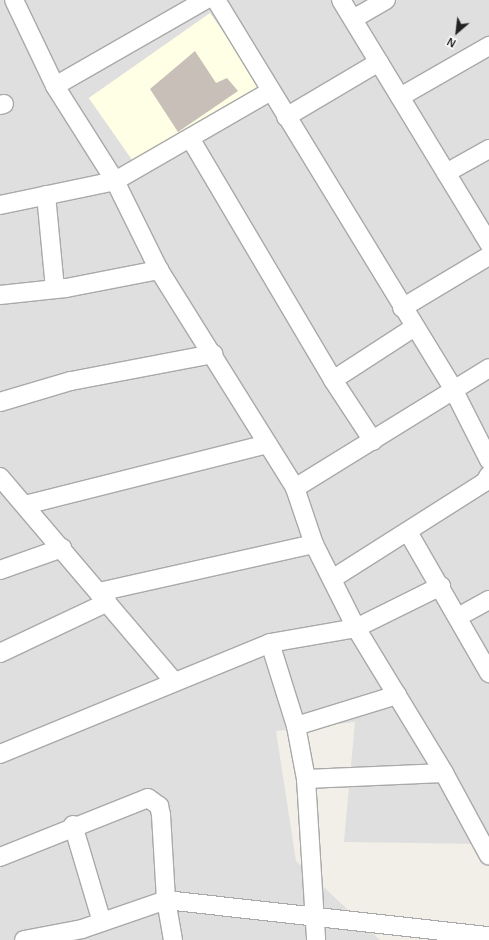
<!DOCTYPE html>
<style>
body{margin:0}
#map{position:relative;width:489px;height:940px;overflow:hidden;background:#f2efe9;font-family:Arial,sans-serif}
div>[style]{position:absolute}
.residential>*{inset:0;background:#e0dfdf}
.education>*{inset:0;background:#ffffe5;transform-origin:0 0}
.building>*{inset:0;background:#c7bfb8}
.roads{filter:drop-shadow(1px 0 #a9a9a9) drop-shadow(-1px 0 #a9a9a9) drop-shadow(0 1px #a9a9a9) drop-shadow(0 -1px #a9a9a9)}
.minor>*{height:18px;margin:-9px;padding:0 9px;transform-origin:9px;border-radius:9px;background:#fff}
span{translate:-50% -50%;white-space:nowrap;text-align:center;line-height:1.15;-webkit-text-stroke:4px #fff;paint-order:stroke}
.north{position:absolute;left:437px;top:12px;width:40px;height:40px;-webkit-text-stroke:3px #fff;paint-order:stroke;rotate:208deg;font-size:11px;font-weight:700;line-height:16px;text-align:center;color:#222}
.north::after{content:'';display:block;margin:auto;width:14px;height:18px;background:#222;clip-path:polygon(50% 0,100% 100%,50% 72%,0 100%)}
</style>
<div id="map">
<div class="residential">
<i style="clip-path:polygon(0 0,489px 0,489px 852px,484px 844px,344px 842px,355px 722px,276px 731px,296px 861px,380px 940px,0 940px)"></i>
</div>
<div class="education">
<i style="left:210px;top:13px;width:94px;height:148px;rotate:55deg"></i>
</div>
<div class="building">
<i style="clip-path:polygon(195px 51px,216px 83px,227px 78px,238px 91px,178px 132px,150px 89px)"></i>
</div>
<div class="roads">
<div class="minor">
<i style="left:14px;top:0;width:95px;rotate:64.5deg"></i>
<i style="left:55px;top:86px;width:112px;rotate:57.7deg"></i>
<i style="left:115px;top:181px;width:99px;rotate:63.7deg"></i>
<i style="left:159px;top:270px;width:257px;rotate:58deg"></i>
<i style="left:295px;top:488px;width:59px;rotate:71.3deg"></i>
<i style="left:314px;top:544px;width:94px;rotate:63.4deg"></i>
<i style="left:356px;top:628px;width:170px;rotate:58.7deg"></i>
<i style="left:444px;top:773px;width:94px;rotate:61.5deg"></i>
<i style="left:216px;top:0;width:456px;rotate:58.6deg"></i>
<i style="left:453px;top:389px;width:80px;rotate:63.1deg"></i>
<i style="left:341px;top:0;width:285px;rotate:58.7deg"></i>
<i style="left:353px;top:19px;width:38px;rotate:-30deg"></i>
<i style="left:55px;top:86px;width:173px;rotate:-29.8deg"></i>
<i style="left:400px;top:97px;width:103px;rotate:-29.8deg"></i>
<i style="left:0;top:105px;width:4px;rotate:-14deg"></i>
<i style="left:286px;top:117px;width:108px;rotate:-30.6deg"></i>
<i style="left:190px;top:138px;width:281px;rotate:59.4deg"></i>
<i style="left:333px;top:380px;width:73px;rotate:56.7deg"></i>
<i style="left:446px;top:173px;width:49px;rotate:-29.2deg"></i>
<i style="left:46px;top:195px;width:94px;rotate:84.5deg"></i>
<i style="left:0;top:205px;width:117px;rotate:-11.8deg"></i>
<i style="left:115px;top:181px;width:180px;rotate:-30deg"></i>
<i style="left:0;top:295px;width:66px;rotate:-6.1deg"></i>
<i style="left:66px;top:288px;width:95px;rotate:-11deg"></i>
<i style="left:402px;top:308px;width:101px;rotate:-30.9deg"></i>
<i style="left:333px;top:380px;width:95px;rotate:-33deg"></i>
<i style="left:0;top:402px;width:74px;rotate:-16.5deg"></i>
<i style="left:71px;top:381px;width:145px;rotate:-10.8deg"></i>
<i style="left:0;top:477px;width:267px;rotate:49.6deg"></i>
<i style="left:295px;top:488px;width:228px;rotate:-31.7deg"></i>
<i style="left:25px;top:505px;width:250px;rotate:-14.1deg"></i>
<i style="left:408px;top:532px;width:163px;rotate:60.1deg"></i>
<i style="left:0;top:570px;width:66px;rotate:-19.5deg"></i>
<i style="left:332px;top:579px;width:181px;rotate:-32.4deg"></i>
<i style="left:485px;top:482px;width:8px;rotate:-60deg"></i>
<i style="left:99px;top:592px;width:220px;rotate:-12.6deg"></i>
<i style="left:458px;top:617px;width:35px;rotate:-29deg"></i>
<i style="left:270px;top:643px;width:87px;rotate:72.6deg"></i>
<i style="left:296px;top:726px;width:54px;rotate:79.3deg"></i>
<i style="left:306px;top:779px;width:161px;rotate:86.4deg"></i>
<i style="left:0;top:653px;width:119px;rotate:-25.3deg"></i>
<i style="left:296px;top:726px;width:106px;rotate:-17.1deg"></i>
<i style="left:0;top:754px;width:292px;rotate:-22.3deg"></i>
<i style="left:270px;top:643px;width:87px;rotate:-9.9deg"></i>
<i style="left:356px;top:628px;width:95px;rotate:-26.3deg"></i>
<i style="left:306px;top:779px;width:138px;rotate:-2.5deg"></i>
<i style="left:73px;top:825px;width:101px;rotate:73.4deg"></i>
<i style="left:0;top:857px;width:159px;rotate:-21.7deg"></i>
<i style="left:148px;top:798px;width:14px;rotate:36deg"></i>
<i style="left:159px;top:806px;width:9px;rotate:77deg"></i>
<i style="left:161px;top:815px;width:85px;rotate:86.6deg"></i>
<i style="left:166px;top:900px;width:41px;rotate:80.1deg"></i>
<i style="left:24px;top:940px;width:59px;rotate:-10.7deg"></i>
<i style="left:82px;top:929px;width:89px;rotate:-19deg"></i>
<i style="left:166px;top:900px;width:325px;rotate:6.4deg"></i>
</div>
</div>
<div class="north">N</div>
</div>
